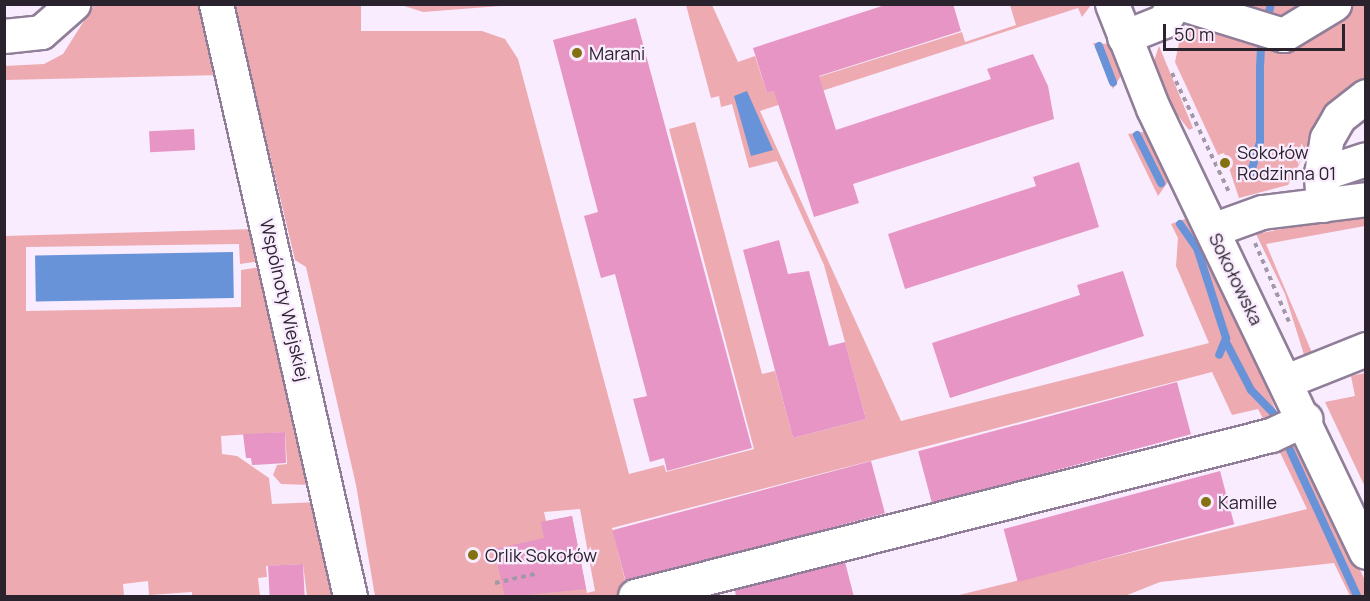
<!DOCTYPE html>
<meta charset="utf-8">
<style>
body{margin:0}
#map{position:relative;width:1370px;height:601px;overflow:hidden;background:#f9ecfe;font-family:Manrope,sans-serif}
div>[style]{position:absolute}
.green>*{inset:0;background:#edaab0}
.water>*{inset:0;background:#6993d8;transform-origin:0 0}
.stream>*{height:8px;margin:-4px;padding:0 4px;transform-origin:4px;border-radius:4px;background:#6993d8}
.building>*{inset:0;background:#e795c4;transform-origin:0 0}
.path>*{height:4px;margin-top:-2px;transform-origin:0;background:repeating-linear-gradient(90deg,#a298a7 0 4.5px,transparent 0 9px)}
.roads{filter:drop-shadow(2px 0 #907e98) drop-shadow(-2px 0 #907e98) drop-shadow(0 2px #907e98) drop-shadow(0 -2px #907e98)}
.minor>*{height:33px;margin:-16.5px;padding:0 16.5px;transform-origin:16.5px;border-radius:16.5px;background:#fff}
.dots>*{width:16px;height:16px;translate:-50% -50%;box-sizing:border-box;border:3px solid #f9ecfe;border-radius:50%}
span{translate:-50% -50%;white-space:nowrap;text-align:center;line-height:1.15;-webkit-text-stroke:4.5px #f9ecfe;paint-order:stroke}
.poi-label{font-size:18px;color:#2a222d}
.left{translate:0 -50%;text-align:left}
.street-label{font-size:18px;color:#2a222d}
.frame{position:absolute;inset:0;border:6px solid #2a222d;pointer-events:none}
.scale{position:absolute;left:1163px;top:24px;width:182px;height:27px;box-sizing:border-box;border:3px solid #2a222d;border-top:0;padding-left:8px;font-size:18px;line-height:21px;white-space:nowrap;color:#2a222d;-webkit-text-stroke:4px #f9ecfe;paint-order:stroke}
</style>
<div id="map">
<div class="green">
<i style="clip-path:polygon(94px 5px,207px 5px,221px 75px,5px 80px,4px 66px,44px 64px,63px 54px)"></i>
<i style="clip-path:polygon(evenodd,234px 5px,361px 5px,361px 31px,482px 31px,505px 39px,518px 59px,629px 474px,664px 465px,666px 472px,754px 449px,669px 129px,695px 122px,762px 374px,775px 371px,793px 438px,866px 419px,824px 265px,777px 161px,749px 168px,732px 104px,721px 107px,719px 96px,711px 98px,686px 5px,712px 5px,738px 62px,755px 56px,767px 93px,962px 32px,965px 42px,1016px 25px,1010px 5px,1091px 5px,1082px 17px,1078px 8px,760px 111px,901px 421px,1209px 343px,1176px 266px,1178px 238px,1171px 224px,1185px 219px,1220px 273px,1278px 416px,1267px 426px,1258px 409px,1232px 415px,1212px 372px,612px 528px,629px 596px,375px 596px,356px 485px,306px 267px,295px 260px,234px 5px,580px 509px,595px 591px,587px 593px,572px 516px,546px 521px,544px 512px,580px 509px)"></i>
<i style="clip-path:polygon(401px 5px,401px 4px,512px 5px,423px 12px)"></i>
<i style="clip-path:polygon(1211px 5px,1318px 5px,1278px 23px)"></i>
<i style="clip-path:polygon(1349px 5px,1365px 5px,1365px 86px,1322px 122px,1288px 185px,1239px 198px,1224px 153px,1218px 155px,1175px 62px,1179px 43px,1175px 30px,1195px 26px,1282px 47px)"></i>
<i style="clip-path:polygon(1093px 43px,1108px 44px,1122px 74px,1113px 89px)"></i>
<i style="clip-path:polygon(1159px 46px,1193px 128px,1189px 130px,1165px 99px,1153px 64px)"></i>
<i style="clip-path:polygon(1149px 131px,1170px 179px,1158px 196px,1128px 134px)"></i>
<i style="clip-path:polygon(1365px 213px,1365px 226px,1266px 244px,1313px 355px,1305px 358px,1285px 294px,1256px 234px)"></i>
<i style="clip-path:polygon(256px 229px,261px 261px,240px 264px,239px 244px,26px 247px,26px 311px,241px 307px,241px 270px,268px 266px,311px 485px,281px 484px,273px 475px,277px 465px,287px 464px,285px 432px,221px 436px,222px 454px,237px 456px,269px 478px,272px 504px,319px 502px,341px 596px,307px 596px,303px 564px,266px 566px,267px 577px,258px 578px,260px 596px,192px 596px,192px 592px,136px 596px,149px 595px,148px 581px,123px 584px,124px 596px,5px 596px,4px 236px)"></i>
<i style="clip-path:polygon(1365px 373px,1364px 394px,1365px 487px,1325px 402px,1355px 396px,1351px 376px)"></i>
<i style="clip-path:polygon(1292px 442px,1323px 487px,1366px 583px,1365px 596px,1350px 596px,1334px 563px,1160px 582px,1125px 596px,955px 596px,1307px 509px,1276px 444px)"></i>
</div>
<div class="water">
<i style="clip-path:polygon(747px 91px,773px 150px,751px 156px,734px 96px)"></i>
<i style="left:233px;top:252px;width:46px;height:198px;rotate:89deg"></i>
</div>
<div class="stream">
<i style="left:1267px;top:20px;width:16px;rotate:-76deg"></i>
<i style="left:1099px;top:46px;width:39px;rotate:69deg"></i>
<i style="left:1260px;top:67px;width:22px;rotate:-87deg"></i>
<i style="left:1137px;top:135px;width:54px;rotate:63.4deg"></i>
<i style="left:1250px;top:175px;width:34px;rotate:-73deg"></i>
<i style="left:1260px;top:142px;width:72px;rotate:-90deg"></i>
<i style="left:1180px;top:224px;width:29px;rotate:55deg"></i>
<i style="left:1197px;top:248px;width:95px;rotate:72.1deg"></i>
<i style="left:1226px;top:338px;width:18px;rotate:112deg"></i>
<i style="left:1227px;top:344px;width:52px;rotate:62.4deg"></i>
<i style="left:1251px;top:390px;width:32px;rotate:46deg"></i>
<i style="left:1290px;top:450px;width:161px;rotate:65.3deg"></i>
</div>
<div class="building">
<i style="clip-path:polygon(888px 4px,953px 4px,961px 31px,819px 76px,836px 130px,991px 79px,987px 69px,1033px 54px,1048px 86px,1054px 119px,853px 184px,859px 203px,814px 217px,774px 91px,767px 93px,753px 48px)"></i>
<i style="clip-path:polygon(636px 18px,752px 448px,667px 471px,664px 458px,650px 462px,633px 399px,647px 396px,615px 274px,601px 278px,584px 216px,598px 212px,553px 40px)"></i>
<i style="left:194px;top:129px;width:21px;height:45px;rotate:87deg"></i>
<i style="clip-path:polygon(1079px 162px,1099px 227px,905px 289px,888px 234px,1036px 186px,1033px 177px)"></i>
<i style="clip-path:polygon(779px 240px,788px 274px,809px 271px,829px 346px,845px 342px,866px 419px,793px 438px,743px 250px)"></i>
<i style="clip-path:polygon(1123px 271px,1144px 336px,950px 398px,932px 343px,1080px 295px,1077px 285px)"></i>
<i style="left:1177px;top:382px;width:54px;height:268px;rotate:75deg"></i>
<i style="clip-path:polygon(285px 432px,286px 463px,252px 465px,251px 458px,246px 458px,243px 434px)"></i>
<i style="left:871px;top:461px;width:54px;height:268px;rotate:75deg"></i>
<i style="left:1220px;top:471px;width:55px;height:224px;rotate:75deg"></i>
<i style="clip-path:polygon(572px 516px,586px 589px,505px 597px,494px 549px,544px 538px,541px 522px)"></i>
<i style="clip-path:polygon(845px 562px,854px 597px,736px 597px,735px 590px)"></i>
<i style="left:303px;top:564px;width:33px;height:35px;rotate:87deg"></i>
</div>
<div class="path">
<i style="left:1172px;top:73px;width:134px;rotate:64.4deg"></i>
<i style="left:1255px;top:243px;width:86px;rotate:66.7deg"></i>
<i style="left:495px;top:583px;width:45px;rotate:-12.8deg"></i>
</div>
<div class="roads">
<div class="minor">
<i style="left:216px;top:4px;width:607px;rotate:77.25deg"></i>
<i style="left:1112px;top:4px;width:112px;rotate:68.5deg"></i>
<i style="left:1153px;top:108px;width:492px;rotate:64.4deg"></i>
<i style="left:1183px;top:4px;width:105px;rotate:17.2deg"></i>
<i style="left:1283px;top:35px;width:60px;rotate:-31.3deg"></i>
<i style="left:4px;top:36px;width:37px;rotate:-6deg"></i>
<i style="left:41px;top:32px;width:43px;rotate:-41.2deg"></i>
<i style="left:1124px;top:37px;width:43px;rotate:-21.8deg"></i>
<i style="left:1164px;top:21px;width:20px;rotate:-60deg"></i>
<i style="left:1321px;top:174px;width:47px;rotate:-18.4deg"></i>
<i style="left:1323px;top:205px;width:31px;rotate:-94deg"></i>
<i style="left:1321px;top:174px;width:36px;rotate:-81deg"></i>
<i style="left:1327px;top:138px;width:24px;rotate:-60deg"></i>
<i style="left:1339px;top:117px;width:34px;rotate:-38deg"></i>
<i style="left:1212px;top:230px;width:53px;rotate:-19.8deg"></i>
<i style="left:1262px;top:212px;width:105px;rotate:-7.1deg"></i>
<i style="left:1286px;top:381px;width:86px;rotate:-21.8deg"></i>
<i style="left:635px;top:596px;width:656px;rotate:-14.21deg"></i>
<i style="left:1271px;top:435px;width:38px;rotate:-25deg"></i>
</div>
</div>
<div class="dots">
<i style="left:577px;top:53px;background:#837112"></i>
<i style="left:1225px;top:163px;background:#837112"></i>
<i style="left:1206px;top:502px;background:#837112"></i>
<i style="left:473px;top:555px;background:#837112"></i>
</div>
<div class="poi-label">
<span class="left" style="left:589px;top:53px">Marani</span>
<span class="left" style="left:1237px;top:163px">Sokołów<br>Rodzinna 01</span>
<span class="left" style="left:1218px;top:502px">Kamille</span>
<span class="left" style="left:485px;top:555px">Orlik Sokołów</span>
</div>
<div class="street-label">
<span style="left:1236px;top:279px;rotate:64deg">Sokołowska</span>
<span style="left:285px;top:300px;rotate:77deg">Wspólnoty Wiejskiej</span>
</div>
<div class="frame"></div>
<div class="scale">50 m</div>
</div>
